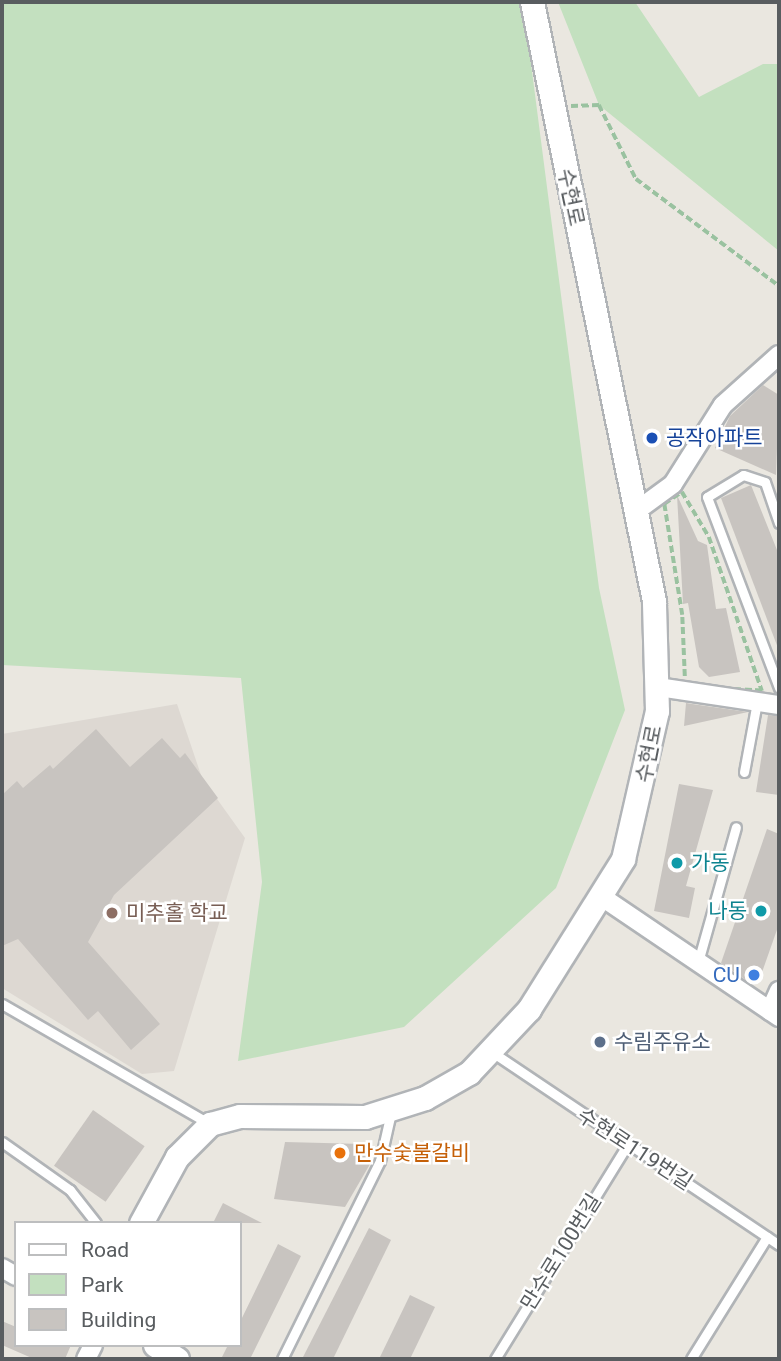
<!DOCTYPE html>
<meta charset="utf-8">
<style>
body{margin:0}
#map{position:relative;width:781px;height:1361px;overflow:hidden;background:#eae7e0;font-family:Roboto,"Noto Sans KR",sans-serif}
div>[style]{position:absolute}
.education>*{inset:0;background:#ddd8d2}
.green>*{inset:0;background:#c3e0bf}
.building>*{inset:0;background:#c8c4c0;transform-origin:0 0}
.path>*{height:3.5px;margin-top:-1.75px;transform-origin:0;background:repeating-linear-gradient(90deg,#9ac2a0 0 7px,transparent 0 10.5px)}
.roads{filter:drop-shadow(2px 0 #b1b4b7) drop-shadow(-2px 0 #b1b4b7) drop-shadow(0 2px #b1b4b7) drop-shadow(0 -2px #b1b4b7)}
.service>*{height:9px;margin:-4.5px;padding:0 4.5px;transform-origin:4.5px;border-radius:4.5px;background:#fff}
.minor>*{height:18px;margin:-9px;padding:0 9px;transform-origin:9px;border-radius:9px;background:#fff}
.tertiary>*{height:23px;margin:-11.5px;padding:0 11.5px;transform-origin:11.5px;border-radius:11.5px;background:#fff}
.dots>*{width:19px;height:19px;translate:-50% -50%;box-sizing:border-box;border:4px solid #fff;border-radius:50%}
span{translate:-50% -50%;white-space:nowrap;text-align:center;line-height:1.15;-webkit-text-stroke:5px #fff;paint-order:stroke}
.street-label{font-size:21px;color:#595d60}
.transit-label{font-size:21px;color:#164399}
.left{translate:0 -50%;text-align:left}
.culture-label{font-size:21px;color:#0d838f}
.right{translate:-100% -50%;text-align:right}
.education-label{font-size:21px;color:#785e54}
.shop-label{font-size:21px;color:#366cbe}
.service-label{font-size:21px;color:#4e5e75}
.food-label{font-size:21px;color:#c56008}
.frame{position:absolute;inset:0;border:4px solid #595d60;pointer-events:none}
.legend{position:absolute;left:14px;top:1221px;width:228px;height:126px;box-sizing:border-box;background:#fff;border:2px solid #bdbebf;margin:0;padding:9px 12px;list-style:none;font-size:21px;color:#595d60}
.legend li{display:flex;align-items:center;gap:14px;height:35px}
.legend b{width:35px;border:2px solid #bdbebf}
</style>
<div id="map">
<div class="education">
<i style="clip-path:polygon(177px 704px,202px 778px,245px 838px,174px 1071px,142px 1074px,2px 988px,2px 734px)"></i>
</div>
<div class="green">
<i style="clip-path:polygon(2px 2px,523px 2px,599px 588px,625px 710px,556px 888px,404px 1027px,238px 1061px,262px 882px,241px 678px,2px 665px)"></i>
<i style="clip-path:polygon(558px 2px,635px 2px,699px 97px,763px 64px,779px 64px,779px 251px,599px 105px)"></i>
</div>
<div class="building">
<i style="clip-path:polygon(763px 385px,779px 395px,776px 475px,715px 448px,730px 416px)"></i>
<i style="clip-path:polygon(751px 485px,779px 555px,778px 648px,721px 498px)"></i>
<i style="clip-path:polygon(677px 495px,698px 541px,707px 545px,716px 609px,726px 608px,740px 672px,709px 677px,699px 667px,688px 603px,683px 604px)"></i>
<i style="clip-path:polygon(686px 703px,692px 704px,748px 712px,684px 726px)"></i>
<i style="clip-path:polygon(768px 715px,779px 716px,779px 795px,756px 792px)"></i>
<i style="clip-path:polygon(96px 729px,130px 767px,162px 738px,180px 758px,185px 753px,218px 798px,114px 895px,88px 942px,160px 1024px,131px 1050px,98px 1011px,88px 1020px,18px 939px,2px 946px,2px 795px,17px 781px,23px 788px,50px 765px,53px 769px)"></i>
<i style="clip-path:polygon(679px 784px,713px 790px,686px 886px,695px 888px,689px 918px,654px 911px)"></i>
<i style="clip-path:polygon(767px 829px,779px 834px,779px 924px,761px 975px,746px 980px,721px 963px)"></i>
<i style="left:93px;top:1110px;width:63px;height:68px;rotate:35deg"></i>
<i style="clip-path:polygon(285px 1142px,363px 1144px,373px 1159px,345px 1207px,274px 1199px)"></i>
<i style="clip-path:polygon(223px 1203px,262px 1223px,213px 1223px)"></i>
<i style="clip-path:polygon(369px 1228px,391px 1240px,333px 1359px,302px 1359px)"></i>
<i style="clip-path:polygon(278px 1244px,301px 1256px,250px 1359px,221px 1359px,228px 1345px,240px 1345px,240px 1322px)"></i>
<i style="clip-path:polygon(410px 1295px,435px 1307px,410px 1359px,379px 1359px)"></i>
<i style="clip-path:polygon(2px 1321px,16px 1327px,16px 1345px,71px 1345px,65px 1359px,34px 1359px,2px 1345px)"></i>
</div>
<div class="path">
<i style="left:571px;top:106px;width:28px;rotate:-2deg"></i>
<i style="left:599px;top:105px;width:83px;rotate:63.4deg"></i>
<i style="left:636px;top:179px;width:179px;rotate:36.8deg"></i>
<i style="left:682px;top:492px;width:52px;rotate:59deg"></i>
<i style="left:709px;top:537px;width:163px;rotate:71deg"></i>
<i style="left:762px;top:691px;width:77px;rotate:-177deg"></i>
<i style="left:685px;top:687px;width:72px;rotate:-92.4deg"></i>
<i style="left:682px;top:615px;width:112px;rotate:-99.2deg"></i>
<i style="left:664px;top:504px;width:22px;rotate:-34deg"></i>
</div>
<div class="roads">
<div class="service">
<i style="left:779px;top:523px;width:43px;rotate:-108.9deg"></i>
<i style="left:765px;top:482px;width:23px;rotate:-162deg"></i>
<i style="left:743px;top:475px;width:42px;rotate:148.6deg"></i>
<i style="left:707px;top:497px;width:204px;rotate:69.3deg"></i>
<i style="left:744px;top:772px;width:71px;rotate:-79.5deg"></i>
<i style="left:698px;top:962px;width:140px;rotate:-74.3deg"></i>
<i style="left:2px;top:1004px;width:240px;rotate:30deg"></i>
<i style="left:492px;top:1052px;width:346px;rotate:33.9deg"></i>
<i style="left:2px;top:1142px;width:83px;rotate:35.2deg"></i>
<i style="left:70px;top:1190px;width:42px;rotate:51.8deg"></i>
<i style="left:282px;top:1359px;width:221px;rotate:-63.7deg"></i>
<i style="left:380px;top:1161px;width:50px;rotate:-77.3deg"></i>
<i style="left:495px;top:1359px;width:253px;rotate:-58.3deg"></i>
<i style="left:691px;top:1359px;width:144px;rotate:-58.1deg"></i>
</div>
<div class="minor">
<i style="left:639px;top:509px;width:42px;rotate:-36.3deg"></i>
<i style="left:673px;top:484px;width:93px;rotate:-57.7deg"></i>
<i style="left:723px;top:405px;width:75px;rotate:-41.8deg"></i>
<i style="left:658px;top:687px;width:122px;rotate:8.5deg"></i>
<i style="left:602px;top:897px;width:214px;rotate:34.1deg"></i>
<i style="left:770px;top:1011px;width:22px;rotate:-66deg"></i>
<i style="left:2px;top:1268px;width:16px;rotate:30deg"></i>
<i style="left:86px;top:1359px;width:16px;rotate:-63deg"></i>
</div>
<div class="tertiary">
<i style="left:141px;top:1223px;width:75px;rotate:-61.4deg"></i>
<i style="left:177px;top:1157px;width:47px;rotate:-45deg"></i>
<i style="left:210px;top:1124px;width:31px;rotate:-15deg"></i>
<i style="left:240px;top:1116px;width:125px;rotate:0.5deg"></i>
<i style="left:365px;top:1117px;width:63px;rotate:-17.6deg"></i>
<i style="left:425px;top:1098px;width:51px;rotate:-29.6deg"></i>
<i style="left:469px;top:1073px;width:88px;rotate:-46.8deg"></i>
<i style="left:529px;top:1009px;width:177px;rotate:-57.9deg"></i>
<i style="left:623px;top:859px;width:152px;rotate:-77.1deg"></i>
<i style="left:657px;top:711px;width:110px;rotate:-91.6deg"></i>
<i style="left:654px;top:601px;width:611px;rotate:-101.51deg"></i>
<i style="left:155px;top:1345px;width:26px;rotate:32deg"></i>
</div>
</div>
<div class="dots">
<i style="left:652px;top:438px;background:#1a4fb4"></i>
<i style="left:677px;top:863px;background:#0f9aa8"></i>
<i style="left:761px;top:911px;background:#0f9aa8"></i>
<i style="left:112px;top:913px;background:#8d6e63"></i>
<i style="left:754px;top:975px;background:#3f7fe0"></i>
<i style="left:600px;top:1042px;background:#5c6f8a"></i>
<i style="left:340px;top:1153px;background:#e8710a"></i>
</div>
<div class="street-label">
<span style="left:571px;top:197px;rotate:78deg">수현로</span>
<span style="left:649px;top:754px;rotate:-79deg">수현로</span>
<span style="left:635px;top:1149px;rotate:33deg">수현로119번길</span>
<span style="left:561px;top:1252px;rotate:-58deg">만수로100번길</span>
</div>
<div class="transit-label">
<span class="left" style="left:666px;top:438px">공작아파트</span>
</div>
<div class="culture-label">
<span class="left" style="left:691px;top:863px">가동</span>
<span class="right" style="left:747px;top:911px">나동</span>
</div>
<div class="education-label">
<span class="left" style="left:126px;top:913px">미추홀 학교</span>
</div>
<div class="shop-label">
<span class="right" style="left:740px;top:975px">CU</span>
</div>
<div class="service-label">
<span class="left" style="left:614px;top:1042px">수림주유소</span>
</div>
<div class="food-label">
<span class="left" style="left:354px;top:1153px">만수숯불갈비</span>
</div>
<div class="frame"></div>
<ul class="legend">
<li><b style="height:9px;background:#fff"></b>Road</li>
<li><b style="height:19px;background:#c3e0bf"></b>Park</li>
<li><b style="height:19px;background:#c8c4c0"></b>Building</li>
</ul>
</div>
